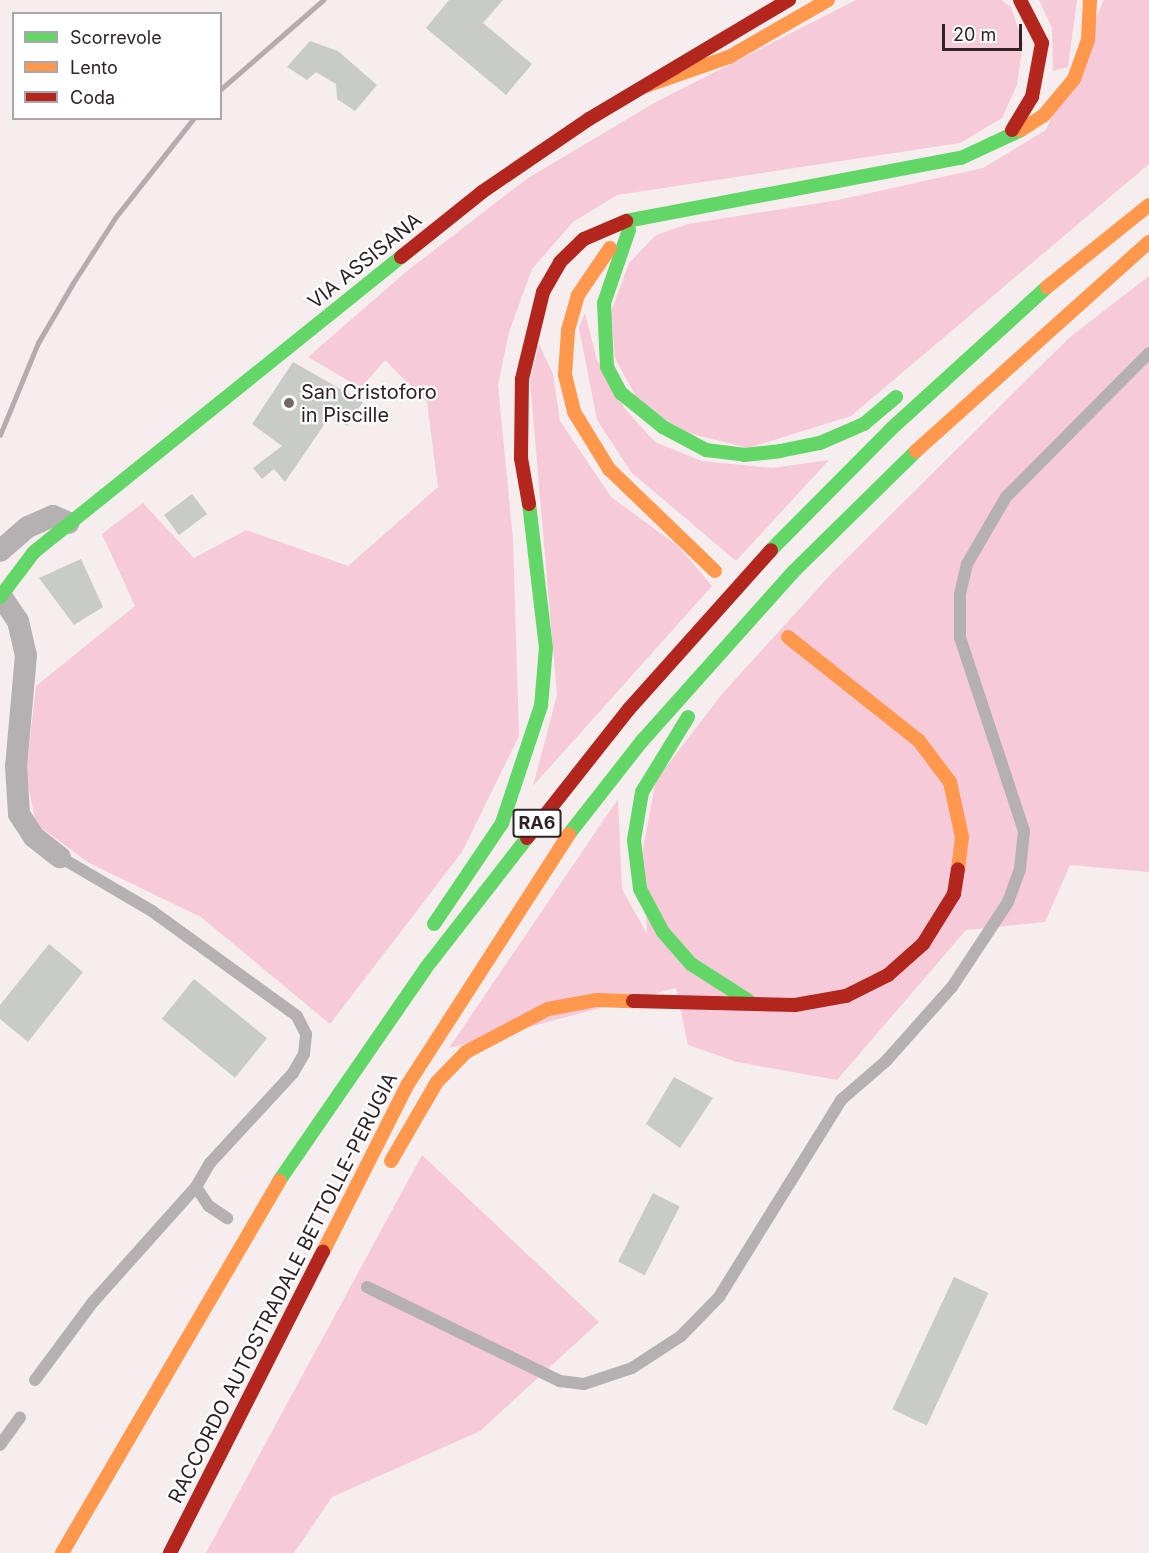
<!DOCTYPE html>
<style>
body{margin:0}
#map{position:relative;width:1149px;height:1553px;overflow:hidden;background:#f6edef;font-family:Inter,sans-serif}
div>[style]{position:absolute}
.green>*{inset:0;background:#f6cad8}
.building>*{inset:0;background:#c8cbc8;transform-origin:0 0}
.lane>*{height:12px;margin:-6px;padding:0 6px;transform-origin:6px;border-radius:6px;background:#b5b0b1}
.street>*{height:22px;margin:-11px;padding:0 11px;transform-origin:11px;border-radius:11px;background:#b5b0b1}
.fast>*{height:14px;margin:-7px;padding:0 7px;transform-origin:7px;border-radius:7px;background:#63d668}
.slow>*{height:14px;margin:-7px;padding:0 7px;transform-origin:7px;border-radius:7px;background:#ff974d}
.jam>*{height:14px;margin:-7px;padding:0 7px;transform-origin:7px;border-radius:7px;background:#b3261e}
.rail>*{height:4.5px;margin:-2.25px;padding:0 2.25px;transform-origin:2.25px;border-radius:2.25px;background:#b4acae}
.dots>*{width:16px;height:16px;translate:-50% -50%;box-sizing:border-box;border:3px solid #fff;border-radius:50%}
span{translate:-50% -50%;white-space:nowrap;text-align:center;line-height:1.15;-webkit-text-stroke:4.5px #fff;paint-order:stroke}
.shield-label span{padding:2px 4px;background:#fff;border:2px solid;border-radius:4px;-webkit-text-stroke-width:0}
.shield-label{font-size:18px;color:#302125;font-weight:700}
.street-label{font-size:20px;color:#302125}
.poi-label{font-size:20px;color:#302125}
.left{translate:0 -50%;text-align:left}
.legend{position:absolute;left:12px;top:12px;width:210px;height:108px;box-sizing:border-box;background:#fff;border:2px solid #aca6a8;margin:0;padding:8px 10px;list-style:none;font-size:18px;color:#302125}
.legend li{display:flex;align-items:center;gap:12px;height:30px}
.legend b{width:30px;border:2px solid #aca6a8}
.scale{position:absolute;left:942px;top:24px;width:80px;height:27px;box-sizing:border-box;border:3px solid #302125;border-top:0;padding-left:8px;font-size:18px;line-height:21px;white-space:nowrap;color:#302125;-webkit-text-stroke:4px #fff;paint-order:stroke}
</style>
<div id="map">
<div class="green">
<i style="clip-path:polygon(856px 0,1001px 0,1011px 7px,1023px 43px,1017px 85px,1002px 118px,960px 143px,617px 195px,573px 222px,532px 269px,509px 332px,498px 385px,513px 539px,519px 736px,462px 852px,330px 1024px,201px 917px,89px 863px,36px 824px,26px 775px,36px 686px,135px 606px,102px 534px,143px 503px,194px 558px,246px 530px,348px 566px,438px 487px,427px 402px,385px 360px,361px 388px,308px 357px,407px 271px,528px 178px,656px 102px)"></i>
<i style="clip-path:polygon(1039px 0,1077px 0,1068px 67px,1053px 71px,1052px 28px)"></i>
<i style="clip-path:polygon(1104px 0,1149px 0,1149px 164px,851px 416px,748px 448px,688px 433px,640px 404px,615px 358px,611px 312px,629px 263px,656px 235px,688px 224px,838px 200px,983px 168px,1046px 130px)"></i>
<i style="clip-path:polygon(1149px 276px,1149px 872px,1070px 865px,1045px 922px,966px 930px,837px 1080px,737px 1062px,688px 1045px,676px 988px,449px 1048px,618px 799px,622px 889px,647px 934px,643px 849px,656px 780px,722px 694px,833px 572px,1070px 337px)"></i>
<i style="clip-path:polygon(585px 313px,597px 360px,625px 409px,655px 442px,702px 461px,772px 468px,829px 460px,736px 561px,631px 472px,597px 420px,579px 328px)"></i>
<i style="clip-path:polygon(539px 344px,553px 374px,560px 421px,611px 497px,678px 546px,712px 586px,533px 786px,557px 695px,530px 381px)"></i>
<i style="clip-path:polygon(422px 1155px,599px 1322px,480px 1431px,332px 1497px,294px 1553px,206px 1553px)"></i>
</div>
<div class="building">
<i style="clip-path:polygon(449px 0,503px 0,483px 23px,532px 64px,506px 95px,426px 28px)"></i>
<i style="clip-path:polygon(310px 41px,338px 51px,377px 85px,355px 111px,337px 99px,336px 84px,316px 72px,307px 80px,287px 67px)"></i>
<i style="clip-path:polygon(293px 362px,363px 402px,347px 426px,330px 416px,285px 482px,274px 469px,262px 479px,253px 468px,282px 446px,252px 424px)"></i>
<i style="left:192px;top:494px;width:25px;height:35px;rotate:53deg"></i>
<i style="clip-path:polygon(81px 559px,103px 607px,74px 625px,39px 578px)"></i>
<i style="clip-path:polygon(49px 944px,83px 972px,28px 1042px,0 1019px,0 1005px)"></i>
<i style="left:194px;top:979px;width:94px;height:51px;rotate:39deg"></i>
<i style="clip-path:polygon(674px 1077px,713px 1098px,680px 1148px,646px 1124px)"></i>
<i style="left:653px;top:1193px;width:30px;height:77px;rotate:27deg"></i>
<i style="left:954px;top:1277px;width:38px;height:146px;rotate:25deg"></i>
</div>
<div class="lane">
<i style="left:196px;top:1187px;width:23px;rotate:56deg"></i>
<i style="left:209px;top:1206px;width:22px;rotate:34deg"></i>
<i style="left:367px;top:1287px;width:215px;rotate:26deg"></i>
<i style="left:560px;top:1381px;width:24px;rotate:7deg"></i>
<i style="left:584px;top:1384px;width:51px;rotate:-18.4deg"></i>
<i style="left:632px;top:1368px;width:59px;rotate:-33.1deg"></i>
<i style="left:681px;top:1336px;width:54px;rotate:-45.7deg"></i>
<i style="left:719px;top:1297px;width:232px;rotate:-58.2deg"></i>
<i style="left:841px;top:1100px;width:60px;rotate:-40.9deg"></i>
<i style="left:886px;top:1061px;width:99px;rotate:-48.3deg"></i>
<i style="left:952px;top:987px;width:102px;rotate:-56.6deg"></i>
<i style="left:1008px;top:902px;width:35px;rotate:-70deg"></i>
<i style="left:1020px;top:869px;width:38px;rotate:-84deg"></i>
<i style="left:1024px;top:831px;width:203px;rotate:-108.3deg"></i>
<i style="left:960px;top:638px;width:44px;rotate:-90deg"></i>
<i style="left:960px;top:594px;width:31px;rotate:-77deg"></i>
<i style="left:967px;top:564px;width:78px;rotate:-59.8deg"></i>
<i style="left:1006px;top:497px;width:203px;rotate:-45.2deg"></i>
<i style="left:35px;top:1380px;width:97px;rotate:-53.4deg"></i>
<i style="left:93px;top:1302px;width:154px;rotate:-48.2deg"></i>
<i style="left:196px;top:1187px;width:28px;rotate:-60deg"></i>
<i style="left:210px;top:1163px;width:122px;rotate:-47.3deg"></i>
<i style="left:293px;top:1073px;width:22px;rotate:-60deg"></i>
<i style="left:304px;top:1054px;width:20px;rotate:-84deg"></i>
<i style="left:306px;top:1034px;width:20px;rotate:-117deg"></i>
<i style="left:297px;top:1016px;width:179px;rotate:-144.1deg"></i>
<i style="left:152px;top:911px;width:107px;rotate:-149.6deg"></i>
<i style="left:0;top:1445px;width:34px;rotate:-54deg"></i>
</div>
<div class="street">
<i style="left:0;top:551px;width:37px;rotate:-41deg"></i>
<i style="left:28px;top:527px;width:27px;rotate:-24deg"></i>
<i style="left:53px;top:516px;width:17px;rotate:24deg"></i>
<i style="left:1px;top:596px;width:30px;rotate:56deg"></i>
<i style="left:18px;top:621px;width:35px;rotate:77deg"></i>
<i style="left:26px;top:655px;width:111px;rotate:95.1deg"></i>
<i style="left:16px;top:766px;width:48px;rotate:86.4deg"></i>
<i style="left:19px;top:814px;width:27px;rotate:57deg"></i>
<i style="left:34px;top:837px;width:33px;rotate:38deg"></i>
</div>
<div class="fast">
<i style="left:626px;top:221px;width:341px;rotate:-10.7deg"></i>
<i style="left:961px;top:158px;width:66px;rotate:-25deg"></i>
<i style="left:629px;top:230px;width:77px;rotate:108.9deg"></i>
<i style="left:604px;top:303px;width:64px;rotate:87.3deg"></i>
<i style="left:607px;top:367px;width:30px;rotate:62deg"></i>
<i style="left:621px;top:393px;width:54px;rotate:39deg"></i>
<i style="left:663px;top:427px;width:49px;rotate:28.1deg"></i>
<i style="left:706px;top:450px;width:38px;rotate:7deg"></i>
<i style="left:744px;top:455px;width:36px;rotate:-6deg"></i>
<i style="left:780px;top:451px;width:41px;rotate:-11.3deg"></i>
<i style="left:820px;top:443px;width:48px;rotate:-23.4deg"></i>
<i style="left:864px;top:424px;width:42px;rotate:-40.2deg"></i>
<i style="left:771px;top:550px;width:170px;rotate:-45.2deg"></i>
<i style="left:891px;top:429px;width:211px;rotate:-42.3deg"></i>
<i style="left:0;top:597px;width:56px;rotate:-52.9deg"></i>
<i style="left:34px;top:552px;width:471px;rotate:-38.8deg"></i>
<i style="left:688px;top:717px;width:88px;rotate:121.5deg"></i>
<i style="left:642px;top:792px;width:49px;rotate:99.5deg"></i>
<i style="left:634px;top:840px;width:49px;rotate:83deg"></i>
<i style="left:640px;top:889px;width:49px;rotate:61.9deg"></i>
<i style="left:663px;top:932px;width:43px;rotate:48.8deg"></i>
<i style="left:691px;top:964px;width:69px;rotate:32.5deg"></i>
<i style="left:569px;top:834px;width:118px;rotate:-51.9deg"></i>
<i style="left:642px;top:741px;width:227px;rotate:-48.2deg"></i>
<i style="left:793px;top:572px;width:173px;rotate:-44.5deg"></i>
<i style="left:434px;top:924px;width:122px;rotate:-56deg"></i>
<i style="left:502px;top:823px;width:123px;rotate:-71.6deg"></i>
<i style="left:541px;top:706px;width:58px;rotate:-85.1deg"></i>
<i style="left:546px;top:648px;width:145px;rotate:-96.7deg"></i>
<i style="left:279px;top:1181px;width:257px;rotate:-55.4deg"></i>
<i style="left:425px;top:969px;width:166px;rotate:-52.1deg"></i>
</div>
<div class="slow">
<i style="left:646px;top:86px;width:88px;rotate:-19.3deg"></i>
<i style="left:729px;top:57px;width:114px;rotate:-29.9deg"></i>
<i style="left:1021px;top:130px;width:27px;rotate:-33deg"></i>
<i style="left:1044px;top:115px;width:47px;rotate:-50.2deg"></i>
<i style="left:1074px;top:79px;width:41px;rotate:-70.3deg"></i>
<i style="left:1088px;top:40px;width:40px;rotate:-87.1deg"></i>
<i style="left:610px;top:248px;width:57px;rotate:124.2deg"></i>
<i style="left:578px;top:295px;width:37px;rotate:106deg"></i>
<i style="left:568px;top:331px;width:44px;rotate:93.9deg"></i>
<i style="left:565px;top:375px;width:38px;rotate:76deg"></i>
<i style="left:574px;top:412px;width:67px;rotate:58.4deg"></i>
<i style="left:609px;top:469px;width:147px;rotate:43.9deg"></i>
<i style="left:1047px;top:287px;width:131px;rotate:-38.8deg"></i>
<i style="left:916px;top:451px;width:313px;rotate:-41.9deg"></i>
<i style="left:788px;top:637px;width:167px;rotate:38.4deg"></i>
<i style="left:919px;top:741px;width:51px;rotate:52.9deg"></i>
<i style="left:950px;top:782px;width:56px;rotate:77.7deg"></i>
<i style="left:962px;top:837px;width:32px;rotate:97deg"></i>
<i style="left:391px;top:1161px;width:91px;rotate:-59.8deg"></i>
<i style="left:437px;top:1082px;width:42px;rotate:-46deg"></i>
<i style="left:466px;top:1052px;width:93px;rotate:-27.7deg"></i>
<i style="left:548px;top:1009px;width:50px;rotate:-10.4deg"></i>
<i style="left:597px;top:1000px;width:36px;rotate:2deg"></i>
<i style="left:323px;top:1252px;width:188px;rotate:-63.2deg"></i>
<i style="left:408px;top:1084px;width:297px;rotate:-57.2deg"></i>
<i style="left:62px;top:1553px;width:431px;rotate:-59.7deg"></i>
</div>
<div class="jam">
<i style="left:1012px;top:130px;width:39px;rotate:-59deg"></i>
<i style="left:1032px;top:97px;width:55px;rotate:-79.5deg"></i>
<i style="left:1042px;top:43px;width:48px;rotate:-117.1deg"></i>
<i style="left:401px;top:257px;width:104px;rotate:-38.7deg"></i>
<i style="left:482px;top:192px;width:130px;rotate:-34.3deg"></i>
<i style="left:589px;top:119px;width:233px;rotate:-30.8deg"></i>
<i style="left:529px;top:504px;width:47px;rotate:-99.9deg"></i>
<i style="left:521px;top:458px;width:79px;rotate:-89.3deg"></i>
<i style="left:522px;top:379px;width:89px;rotate:-76.4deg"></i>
<i style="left:543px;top:292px;width:34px;rotate:-60deg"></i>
<i style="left:560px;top:262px;width:33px;rotate:-44deg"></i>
<i style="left:584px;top:239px;width:46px;rotate:-23.2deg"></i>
<i style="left:527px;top:838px;width:164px;rotate:-51.7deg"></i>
<i style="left:629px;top:709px;width:213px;rotate:-48.2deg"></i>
<i style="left:633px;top:1001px;width:162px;rotate:1.4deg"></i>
<i style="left:795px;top:1005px;width:52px;rotate:-10deg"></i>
<i style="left:846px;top:996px;width:47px;rotate:-26.6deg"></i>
<i style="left:888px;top:975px;width:47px;rotate:-41.5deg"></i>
<i style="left:923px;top:944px;width:59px;rotate:-58.2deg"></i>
<i style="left:954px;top:894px;width:25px;rotate:-81deg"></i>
<i style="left:170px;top:1553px;width:338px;rotate:-63.1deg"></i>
</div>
<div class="rail">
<i style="left:220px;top:90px;width:137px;rotate:-41.1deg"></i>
<i style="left:0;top:435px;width:100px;rotate:-67.6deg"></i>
<i style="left:38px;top:343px;width:69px;rotate:-59.7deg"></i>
<i style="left:73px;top:283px;width:77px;rotate:-57.1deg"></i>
<i style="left:115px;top:218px;width:127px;rotate:-51.7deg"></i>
</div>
<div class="dots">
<i style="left:289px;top:403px;background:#75686c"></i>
</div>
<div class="shield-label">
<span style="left:537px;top:823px">RA6</span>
</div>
<div class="street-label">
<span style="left:365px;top:261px;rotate:-39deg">VIA ASSISANA</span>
<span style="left:283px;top:1288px;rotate:-63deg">RACCORDO AUTOSTRADALE BETTOLLE-PERUGIA</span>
</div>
<div class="poi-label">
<span class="left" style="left:301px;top:404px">San Cristoforo<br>in Piscille</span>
</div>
<ul class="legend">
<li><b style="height:8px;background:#63d668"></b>Scorrevole</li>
<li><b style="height:8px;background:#ff974d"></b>Lento</li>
<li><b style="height:8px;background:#b3261e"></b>Coda</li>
</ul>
<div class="scale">20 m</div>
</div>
